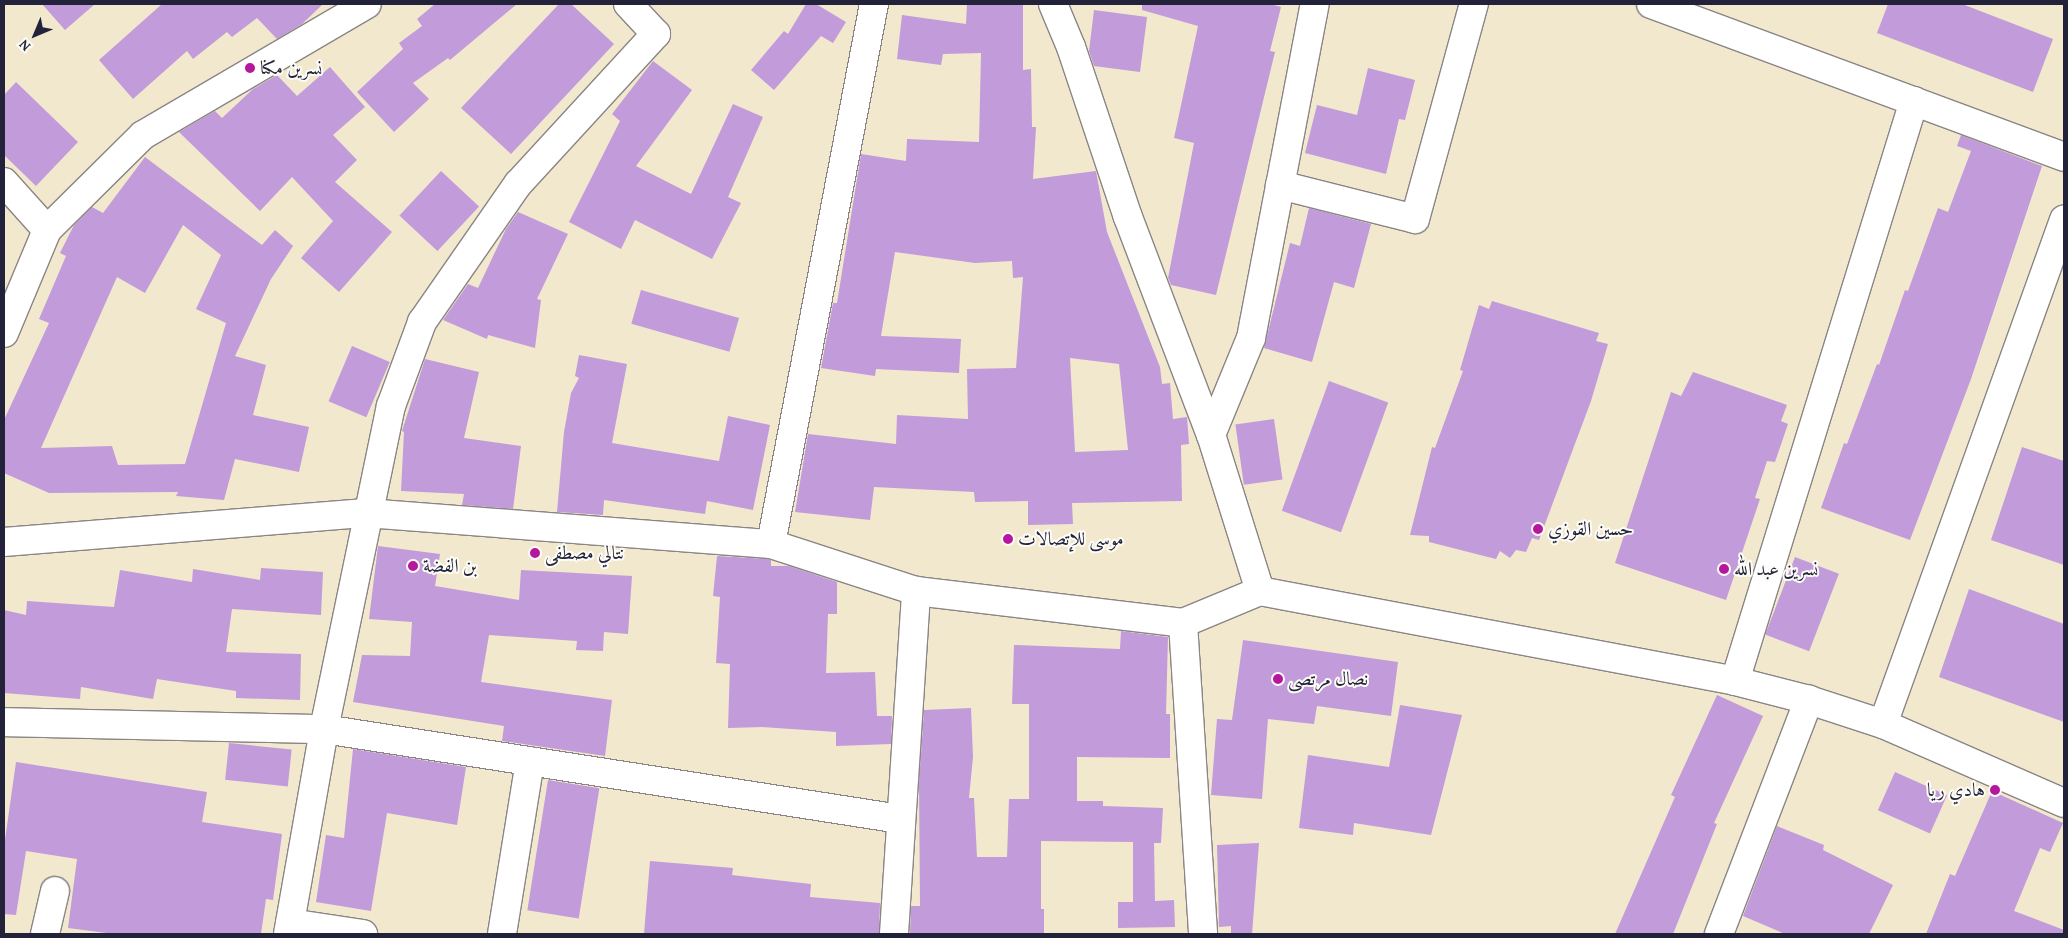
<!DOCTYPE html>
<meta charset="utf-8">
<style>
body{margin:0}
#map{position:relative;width:2068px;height:938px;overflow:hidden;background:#f1e8ce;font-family:"Gentium Book Plus",Amiri,serif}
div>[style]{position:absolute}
.building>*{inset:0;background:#c29bda;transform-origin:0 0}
.roads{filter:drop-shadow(1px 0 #8a8584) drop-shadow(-1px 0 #8a8584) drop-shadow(0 1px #8a8584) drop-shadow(0 -1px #8a8584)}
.minor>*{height:28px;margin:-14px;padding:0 14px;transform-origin:14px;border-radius:14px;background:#fff}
.tertiary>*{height:28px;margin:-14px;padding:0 14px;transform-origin:14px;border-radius:14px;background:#fff}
.dots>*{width:14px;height:14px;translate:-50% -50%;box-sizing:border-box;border:2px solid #fdfcf7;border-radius:50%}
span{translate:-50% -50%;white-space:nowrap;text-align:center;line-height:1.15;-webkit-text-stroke:4px #fdfcf7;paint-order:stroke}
.poi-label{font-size:19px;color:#22223b}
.left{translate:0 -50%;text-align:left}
.right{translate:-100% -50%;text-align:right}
.frame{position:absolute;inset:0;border:5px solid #22223b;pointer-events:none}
.north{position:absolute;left:10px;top:10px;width:50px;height:50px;-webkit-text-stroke:4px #fdfcf7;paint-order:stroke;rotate:225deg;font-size:14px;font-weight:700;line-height:20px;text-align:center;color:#22223b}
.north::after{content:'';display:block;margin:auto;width:18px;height:22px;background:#22223b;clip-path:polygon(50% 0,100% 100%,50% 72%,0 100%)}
</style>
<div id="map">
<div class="building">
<i style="clip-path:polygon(42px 4px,95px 4px,65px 30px)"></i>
<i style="clip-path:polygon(162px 4px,323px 4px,302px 24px,277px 39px,257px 18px,232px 37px,227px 32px,193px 59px,187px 51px,133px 99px,99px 60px)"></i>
<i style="clip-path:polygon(435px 4px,517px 4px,450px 60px,448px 58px,413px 83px,429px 99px,394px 132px,357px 92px,403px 49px,399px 43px,422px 26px,417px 19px)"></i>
<i style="clip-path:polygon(559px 4px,571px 4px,614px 44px,511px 154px,461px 108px)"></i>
<i style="clip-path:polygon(806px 4px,816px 4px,846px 22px,833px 43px,821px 36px,774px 90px,751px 70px,784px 31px,788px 34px)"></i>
<i style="clip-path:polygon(evenodd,967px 4px,1023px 4px,1023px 70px,1031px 69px,1032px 127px,1036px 127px,1033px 179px,1096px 171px,1107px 232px,1160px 367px,1162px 384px,1170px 383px,1173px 419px,1187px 417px,1189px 444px,1181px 445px,1182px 501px,1072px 503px,1073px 524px,1028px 525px,1028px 501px,975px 502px,974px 492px,874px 487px,870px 520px,795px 512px,808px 434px,896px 444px,897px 415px,968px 419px,967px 369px,1016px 368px,1023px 277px,1013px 278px,1012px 261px,975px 263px,895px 252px,881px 336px,961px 339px,959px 373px,876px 369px,875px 376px,821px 368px,833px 303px,837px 303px,861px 154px,906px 161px,907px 139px,979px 142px,981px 53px,943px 54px,941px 65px,897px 59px,902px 15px,966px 24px,967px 4px,1070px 358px,1119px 364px,1128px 450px,1075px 452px,1070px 358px)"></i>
<i style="clip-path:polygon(1142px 4px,1270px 4px,1281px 7px,1270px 51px,1275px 52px,1216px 295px,1171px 285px,1168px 278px,1194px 143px,1174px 138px,1198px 26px,1142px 10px)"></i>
<i style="clip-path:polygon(1888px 4px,1962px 4px,2053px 39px,2033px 92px,1877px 33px)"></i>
<i style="clip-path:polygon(1094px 10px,1147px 17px,1140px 72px,1094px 66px,1089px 51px)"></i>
<i style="clip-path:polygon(653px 61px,692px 90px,636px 166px,691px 194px,733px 104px,763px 117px,728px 197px,741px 203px,712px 259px,635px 220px,621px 249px,569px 222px,620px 121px,612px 114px)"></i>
<i style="clip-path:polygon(330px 67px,365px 107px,333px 135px,357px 160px,335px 182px,392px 232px,339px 292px,301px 258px,333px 221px,292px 177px,260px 211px,179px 132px,215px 111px,222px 118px,253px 89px,277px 75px,297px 96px)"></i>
<i style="clip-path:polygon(1368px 68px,1415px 80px,1405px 120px,1399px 119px,1386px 174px,1305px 153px,1317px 105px,1357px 115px)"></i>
<i style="clip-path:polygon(16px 82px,78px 142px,36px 186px,4px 155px,4px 95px)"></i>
<i style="clip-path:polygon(1961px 135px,2042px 166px,1971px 379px,1910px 540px,1821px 508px,1844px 443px,1847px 444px,1877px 364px,1879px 365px,1905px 290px,1908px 291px,1938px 208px,1948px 212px,1971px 151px,1957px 146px)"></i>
<i style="clip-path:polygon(evenodd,145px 157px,262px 245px,275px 230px,293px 246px,271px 279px,235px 356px,266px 365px,253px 415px,309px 427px,299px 472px,235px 459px,224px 500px,176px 496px,178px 492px,49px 493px,4px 473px,4px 420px,49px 323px,39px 319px,66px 256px,60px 253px,74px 225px,92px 207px,103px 213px,145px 157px,183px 225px,221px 255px,196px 309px,226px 323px,185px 464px,118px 465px,112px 446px,41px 448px,117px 277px,145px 293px,183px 225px)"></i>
<i style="left:441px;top:171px;width:52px;height:61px;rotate:43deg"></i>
<i style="clip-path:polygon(1309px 208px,1371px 224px,1354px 288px,1334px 282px,1312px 362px,1264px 348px,1290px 243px,1300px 246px)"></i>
<i style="clip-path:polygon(518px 212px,568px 234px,537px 299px,541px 300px,535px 348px,488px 335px,487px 339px,443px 320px,468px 284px,478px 288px,506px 229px)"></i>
<i style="left:641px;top:290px;width:102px;height:35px;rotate:16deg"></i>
<i style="clip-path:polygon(1492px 301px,1599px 333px,1596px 341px,1608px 344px,1591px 401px,1539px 540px,1532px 538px,1526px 552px,1516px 550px,1510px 558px,1500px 551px,1496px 559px,1429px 542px,1429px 536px,1410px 535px,1432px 447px,1435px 448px,1463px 371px,1460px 370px,1479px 305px,1489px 309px)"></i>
<i style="left:352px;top:346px;width:41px;height:60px;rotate:23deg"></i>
<i style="clip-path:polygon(579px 355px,627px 364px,612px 443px,719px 461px,728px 416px,770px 425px,753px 510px,707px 501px,705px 514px,604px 500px,603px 515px,557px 512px,564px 432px,571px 393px,579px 378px,575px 376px)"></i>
<i style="clip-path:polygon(425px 359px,479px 372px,464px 438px,521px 446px,513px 509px,462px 505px,464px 494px,401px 491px,404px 432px,402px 431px)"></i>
<i style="clip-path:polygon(1693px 372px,1787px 405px,1781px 421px,1788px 424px,1775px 462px,1767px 461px,1755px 498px,1760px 499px,1726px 600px,1615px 563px,1671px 392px,1681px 396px)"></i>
<i style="left:1329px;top:381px;width:63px;height:138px;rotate:20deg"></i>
<i style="left:1274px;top:419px;width:61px;height:39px;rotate:82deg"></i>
<i style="clip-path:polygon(2022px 447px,2064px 461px,2064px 565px,1991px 540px)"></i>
<i style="clip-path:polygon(378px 546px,440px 554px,435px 586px,519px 600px,521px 570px,632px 576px,628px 634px,604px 632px,603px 651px,576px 650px,577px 641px,489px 635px,481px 682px,612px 700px,605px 756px,502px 741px,504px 726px,353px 702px,362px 655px,410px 656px,412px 622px,369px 619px)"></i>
<i style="clip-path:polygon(717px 556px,768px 559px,771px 560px,771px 566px,789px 566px,837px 582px,837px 614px,828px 614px,826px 673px,875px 672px,877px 716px,892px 716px,891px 744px,836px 746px,836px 732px,762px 727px,728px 728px,730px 664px,716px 663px,720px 597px,713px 596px)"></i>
<i style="left:1795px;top:557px;width:47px;height:83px;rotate:21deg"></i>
<i style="clip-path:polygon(261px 568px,323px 572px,321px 615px,232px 609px,226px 652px,301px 654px,300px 700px,236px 698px,236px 691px,157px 679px,153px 699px,81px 687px,80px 699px,4px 693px,4px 610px,26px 615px,27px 601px,114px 607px,120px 570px,192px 582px,193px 569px,260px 580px)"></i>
<i style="clip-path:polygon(1969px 589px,2064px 624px,2064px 722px,1939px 677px)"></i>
<i style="clip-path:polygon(1121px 631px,1168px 637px,1166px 714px,1170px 714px,1170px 758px,1077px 757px,1077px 801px,1103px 801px,1103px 806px,1163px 808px,1161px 843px,1154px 843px,1155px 901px,1174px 900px,1175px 927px,1118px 928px,1118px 902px,1133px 902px,1133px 842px,1041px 841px,1041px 909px,1044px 909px,1044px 934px,910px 934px,911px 906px,920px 906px,919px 782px,924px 710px,971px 708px,973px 757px,969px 798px,974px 798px,977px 857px,1007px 857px,1009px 799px,1029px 799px,1029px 704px,1012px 704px,1014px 645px,1120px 649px)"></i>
<i style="clip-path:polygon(1243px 640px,1398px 662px,1391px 716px,1317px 706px,1314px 724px,1268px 719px,1262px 799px,1211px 795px,1217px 719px,1232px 720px)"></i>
<i style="clip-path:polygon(1717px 695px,1763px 716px,1714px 823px,1717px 824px,1673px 934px,1615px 934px,1675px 797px,1671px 795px)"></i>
<i style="clip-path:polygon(1400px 705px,1462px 715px,1431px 835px,1354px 823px,1353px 835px,1299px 828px,1308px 755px,1389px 767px)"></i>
<i style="left:229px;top:743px;width:63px;height:37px;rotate:6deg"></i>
<i style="clip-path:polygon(353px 749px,466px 767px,457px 825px,387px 813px,371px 911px,316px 902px,326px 835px,344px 838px)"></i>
<i style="clip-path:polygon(16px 762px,207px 792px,202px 822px,282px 834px,273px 900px,266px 899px,261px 934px,114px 934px,68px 928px,77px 859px,26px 851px,16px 915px,4px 914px,4px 847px)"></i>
<i style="left:1895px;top:772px;width:57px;height:42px;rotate:24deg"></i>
<i style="left:548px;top:780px;width:52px;height:132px;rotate:9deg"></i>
<i style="clip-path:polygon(1992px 791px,2063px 823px,2050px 852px,2040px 848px,2014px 911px,2064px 930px,2064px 934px,1926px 934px,1950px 874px,1955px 876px)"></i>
<i style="clip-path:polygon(1777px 826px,1824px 845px,1823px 850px,1893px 885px,1869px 934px,1785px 934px,1743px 916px)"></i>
<i style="clip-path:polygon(1259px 843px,1252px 934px,1231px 934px,1231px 926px,1219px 927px,1217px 845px)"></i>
<i style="clip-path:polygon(650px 861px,733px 868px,732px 875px,811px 884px,810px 897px,880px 903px,879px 934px,644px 934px)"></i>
</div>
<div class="roads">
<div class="minor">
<i style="left:1053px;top:4px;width:47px;rotate:67.3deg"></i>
<i style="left:1071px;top:47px;width:179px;rotate:71.5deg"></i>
<i style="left:1128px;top:217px;width:233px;rotate:69.2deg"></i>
<i style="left:1651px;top:4px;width:440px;rotate:20.3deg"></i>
<i style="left:4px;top:182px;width:64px;rotate:48.1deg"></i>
<i style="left:1280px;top:185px;width:139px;rotate:14.1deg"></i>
<i style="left:1415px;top:219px;width:223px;rotate:-74.7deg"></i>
<i style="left:4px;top:333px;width:112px;rotate:-67.3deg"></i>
<i style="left:47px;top:230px;width:135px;rotate:-44.7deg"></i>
<i style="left:143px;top:135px;width:259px;rotate:-30.3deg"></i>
<i style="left:771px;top:544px;width:550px;rotate:-79.2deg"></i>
<i style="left:1260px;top:591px;width:164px;rotate:-107.4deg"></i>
<i style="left:1211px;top:435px;width:105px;rotate:-67.6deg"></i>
<i style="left:1251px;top:338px;width:340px;rotate:-79.2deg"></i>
<i style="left:1183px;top:623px;width:312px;rotate:86.3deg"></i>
<i style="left:1735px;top:681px;width:607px;rotate:-72.85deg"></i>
<i style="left:4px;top:722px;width:320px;rotate:1.3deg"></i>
<i style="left:324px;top:729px;width:583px;rotate:8.88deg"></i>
<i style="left:1883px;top:724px;width:536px;rotate:-70.25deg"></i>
<i style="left:290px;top:923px;width:74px;rotate:8.6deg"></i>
<i style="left:45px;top:934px;width:44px;rotate:-76.9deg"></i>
<i style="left:288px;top:934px;width:208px;rotate:-80deg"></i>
<i style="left:324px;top:729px;width:330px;rotate:-78.3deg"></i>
<i style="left:391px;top:406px;width:90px;rotate:-69.7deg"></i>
<i style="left:422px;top:322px;width:168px;rotate:-55.2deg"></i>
<i style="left:518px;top:184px;width:204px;rotate:-47.4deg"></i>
<i style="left:656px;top:34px;width:41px;rotate:-133deg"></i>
<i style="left:502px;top:934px;width:175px;rotate:-80.8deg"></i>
<i style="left:894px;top:934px;width:344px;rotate:-86.3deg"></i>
<i style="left:1719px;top:934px;width:251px;rotate:-69deg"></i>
</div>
<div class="tertiary">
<i style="left:4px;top:542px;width:363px;rotate:-4.6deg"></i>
<i style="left:366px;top:513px;width:406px;rotate:4.4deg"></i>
<i style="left:771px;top:544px;width:152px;rotate:18deg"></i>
<i style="left:916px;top:591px;width:269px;rotate:6.8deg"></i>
<i style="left:1183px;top:623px;width:83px;rotate:-22.6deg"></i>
<i style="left:1260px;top:591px;width:483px;rotate:10.7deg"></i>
<i style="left:1735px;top:681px;width:76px;rotate:14.4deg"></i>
<i style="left:1809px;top:700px;width:78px;rotate:18deg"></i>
<i style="left:1883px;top:724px;width:197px;rotate:23.6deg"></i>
</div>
</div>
<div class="dots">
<i style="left:250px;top:68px;background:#b5179e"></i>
<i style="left:1538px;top:529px;background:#b5179e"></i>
<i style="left:1008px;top:539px;background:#b5179e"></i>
<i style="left:535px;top:553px;background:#b5179e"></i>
<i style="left:413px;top:566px;background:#b5179e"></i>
<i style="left:1724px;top:569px;background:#b5179e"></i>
<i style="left:1278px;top:679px;background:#b5179e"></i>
<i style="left:1995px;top:790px;background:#b5179e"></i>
</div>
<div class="poi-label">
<span class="left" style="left:260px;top:68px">نسرين مكنا</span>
<span class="left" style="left:1548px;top:529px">حسين القوزي</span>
<span class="left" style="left:1018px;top:539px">موسى للإتصالات</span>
<span class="left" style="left:545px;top:553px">نتالي مصطفى</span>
<span class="left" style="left:423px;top:566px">بن الفضة</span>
<span class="left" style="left:1734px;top:569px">نسرين عبد الله</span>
<span class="left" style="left:1288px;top:679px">نصال مرتصى</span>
<span class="right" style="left:1985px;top:790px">هادي ريا</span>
</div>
<div class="frame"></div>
<div class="north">N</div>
</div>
